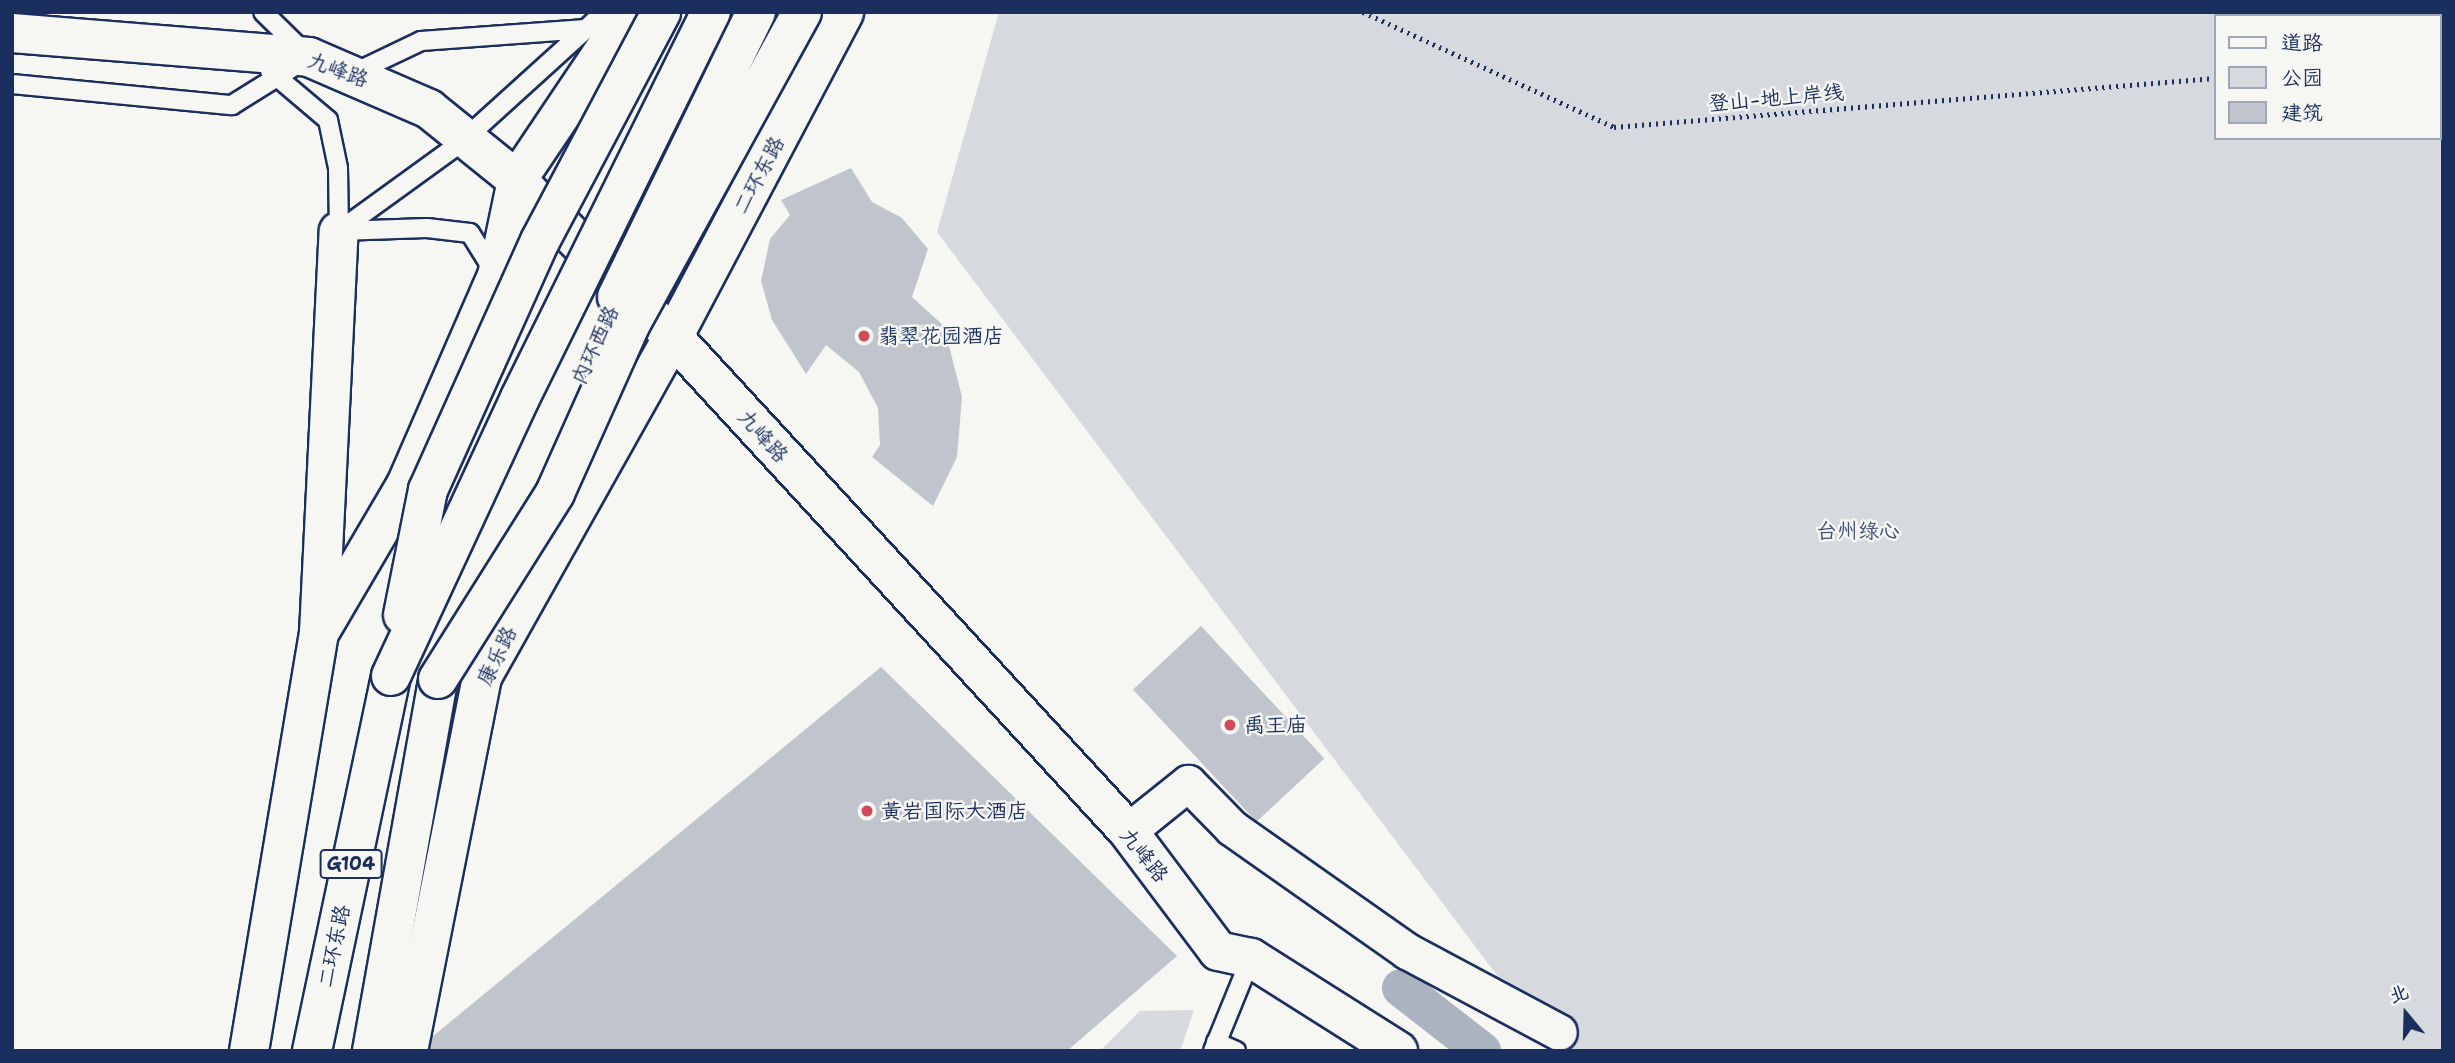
<!DOCTYPE html>
<meta charset="utf-8">
<style>
body{margin:0}
#map{position:relative;width:2455px;height:1063px;overflow:hidden;background:#f6f6f2;font-family:"Shantell Sans","LXGW WenKai TC",sans-serif}
div>[style]{position:absolute}
.green>*{inset:0;background:#d6d9dd}
.canal>*{height:38px;margin:-19px;padding:0 19px;transform-origin:19px;border-radius:19px;background:#abb2c0}
.building>*{inset:0;background:#c0c4cd;transform-origin:0 0}
.path>*{height:4.5px;margin-top:-2.25px;transform-origin:0;background:repeating-linear-gradient(90deg,#1b2f5e 0 2px,transparent 0 7px)}
.roads{filter:drop-shadow(2px 0 #1b2f5e) drop-shadow(-2px 0 #1b2f5e) drop-shadow(0 2px #1b2f5e) drop-shadow(0 -2px #1b2f5e)}
.lane>*{height:18px;margin:-9px;padding:0 9px;transform-origin:9px;border-radius:9px;background:#f6f6f2}
.street>*{height:35px;margin:-17.5px;padding:0 17.5px;transform-origin:17.5px;border-radius:17.5px;background:#f6f6f2}
.secondary>*{height:38px;margin:-19px;padding:0 19px;transform-origin:19px;border-radius:19px;background:#f6f6f2}
.primary>*{height:38px;margin:-19px;padding:0 19px;transform-origin:19px;border-radius:19px;background:#f6f6f2}
.highway>*{height:38px;margin:-19px;padding:0 19px;transform-origin:19px;border-radius:19px;background:#f6f6f2}
.bridges{filter:drop-shadow(2px 0 #1b2f5e) drop-shadow(-2px 0 #1b2f5e) drop-shadow(0 2px #1b2f5e) drop-shadow(0 -2px #1b2f5e)}
.highway-bridge>*{height:38px;margin:-19px;padding:0 19px;transform-origin:19px;border-radius:19px;background:#f6f6f2}
.dots>*{width:19px;height:19px;translate:-50% -50%;box-sizing:border-box;border:4px solid #f6f6f2;border-radius:50%}
span{translate:-50% -50%;white-space:nowrap;text-align:center;line-height:1.15;-webkit-text-stroke:5px #f6f6f2;paint-order:stroke}
.shield-label span{padding:2px 5px;background:#f6f6f2;border:2px solid;border-radius:5px;-webkit-text-stroke-width:0}
.shield-label{font-size:19px;color:#1b2f5e;font-weight:700}
.street-label{font-size:21px;color:#1b2f5e}
.poi-label{font-size:21px;color:#1b2f5e}
.left{translate:0 -50%;text-align:left}
.park-label{font-size:21px;color:#405177}
.frame{position:absolute;inset:0;border:14px solid #1b2f5e;pointer-events:none}
.legend{position:absolute;left:2214px;top:14px;width:228px;height:126px;box-sizing:border-box;background:#f6f6f2;border:2px solid #9ea6b7;margin:0;padding:9px 12px;list-style:none;font-size:21px;color:#1b2f5e}
.legend li{display:flex;align-items:center;gap:14px;height:35px}
.legend b{width:35px;border:2px solid #9ea6b7}
.north{position:absolute;left:2371px;top:979px;width:70px;height:70px;-webkit-text-stroke:5px #f6f6f2;paint-order:stroke;rotate:341deg;font-size:19px;font-weight:700;line-height:28px;text-align:center;color:#1b2f5e}
.north::after{content:'';display:block;margin:auto;width:24px;height:32px;background:#1b2f5e;clip-path:polygon(50% 0,100% 100%,50% 72%,0 100%)}
</style>
<div id="map">
<div class="green">
<i style="clip-path:polygon(evenodd,999px 12px,2443px 12px,2443px 1051px,1554px 1051px,937px 232px,999px 12px,2215px 16px,2439px 16px,2439px 138px,2215px 138px,2215px 16px)"></i>
<i style="clip-path:polygon(1194px 1010px,1180px 1051px,1100px 1051px,1140px 1011px)"></i>
</div>
<div class="canal">
<i style="left:1401px;top:988px;width:103px;rotate:37.9deg"></i>
</div>
<div class="building">
<i style="clip-path:polygon(851px 168px,872px 202px,902px 218px,928px 249px,912px 297px,944px 326px,962px 397px,957px 457px,933px 506px,872px 457px,880px 445px,878px 408px,859px 372px,826px 345px,806px 374px,772px 320px,761px 281px,770px 239px,790px 215px,781px 200px)"></i>
<i style="left:1201px;top:626px;width:181px;height:93px;rotate:47deg"></i>
<i style="clip-path:polygon(881px 667px,1177px 956px,1067px 1051px,415px 1051px)"></i>
</div>
<div class="path">
<i style="left:1363px;top:12px;width:276px;rotate:24.6deg"></i>
<i style="left:1614px;top:127px;width:603px;rotate:-4.66deg"></i>
<i style="left:2439px;top:51px;width:4px"></i>
</div>
<div class="roads">
<div class="lane">
<i style="left:270px;top:71px;width:76px;rotate:40.2deg"></i>
<i style="left:328px;top:120px;width:49px;rotate:78.2deg"></i>
<i style="left:338px;top:168px;width:63px;rotate:89.1deg"></i>
<i style="left:354px;top:73px;width:74px;rotate:-25.5deg"></i>
<i style="left:421px;top:41px;width:165px;rotate:-4.2deg"></i>
<i style="left:586px;top:29px;width:25px;rotate:-43deg"></i>
<i style="left:12px;top:84px;width:221px;rotate:5.5deg"></i>
<i style="left:232px;top:105px;width:91px;rotate:-31.9deg"></i>
<i style="left:309px;top:57px;width:64px;rotate:-135.6deg"></i>
<i style="left:339px;top:231px;width:147px;rotate:-35.9deg"></i>
<i style="left:458px;top:145px;width:173px;rotate:-42.2deg"></i>
<i style="left:339px;top:231px;width:88px;rotate:-2deg"></i>
<i style="left:427px;top:228px;width:43px;rotate:6.6deg"></i>
<i style="left:470px;top:233px;width:47px;rotate:58deg"></i>
<i style="left:1216px;top:1042px;width:22px;rotate:24deg"></i>
<i style="left:1213px;top:1051px;width:100px;rotate:-67.8deg"></i>
</div>
<div class="street">
<i style="left:1128px;top:831px;width:77px;rotate:-38.7deg"></i>
<i style="left:1188px;top:783px;width:63px;rotate:45.6deg"></i>
<i style="left:1232px;top:828px;width:214px;rotate:35.1deg"></i>
<i style="left:1407px;top:951px;width:172px;rotate:28.1deg"></i>
</div>
<div class="secondary">
<i style="left:12px;top:33px;width:298px;rotate:4.6deg"></i>
<i style="left:309px;top:57px;width:131px;rotate:23.4deg"></i>
<i style="left:429px;top:109px;width:113px;rotate:38.9deg"></i>
<i style="left:517px;top:180px;width:221px;rotate:45.2deg"></i>
<i style="left:673px;top:337px;width:672px;rotate:47.35deg"></i>
<i style="left:1128px;top:831px;width:150px;rotate:53.1deg"></i>
<i style="left:1218px;top:951px;width:34px;rotate:12deg"></i>
<i style="left:1251px;top:958px;width:174px;rotate:32.3deg"></i>
<i style="left:322px;top:628px;width:166px;rotate:-59.6deg"></i>
<i style="left:406px;top:485px;width:228px;rotate:-66.5deg"></i>
<i style="left:497px;top:276px;width:98px;rotate:-78.2deg"></i>
<i style="left:249px;top:1051px;width:424px;rotate:-80.5deg"></i>
<i style="left:319px;top:633px;width:402px;rotate:-87.2deg"></i>
<i style="left:408px;top:1051px;width:381px;rotate:-78.8deg"></i>
<i style="left:482px;top:677px;width:390px;rotate:-60.7deg"></i>
</div>
<div class="primary">
<i style="left:517px;top:180px;width:202px;rotate:-56.1deg"></i>
<i style="left:673px;top:337px;width:367px;rotate:-62.2deg"></i>
</div>
<div class="highway">
<i style="left:312px;top:1051px;width:383px;rotate:-78.1deg"></i>
<i style="left:372px;top:1051px;width:378px;rotate:-79.9deg"></i>
</div>
</div>
<div class="bridges">
<div class="highway-bridge">
<i style="left:617px;top:297px;width:317px;rotate:-64deg"></i>
<i style="left:403px;top:615px;width:127px;rotate:-78.7deg"></i>
<i style="left:428px;top:490px;width:273px;rotate:-65.8deg"></i>
<i style="left:540px;top:241px;width:259px;rotate:-62.1deg"></i>
<i style="left:391px;top:676px;width:306px;rotate:-65.1deg"></i>
<i style="left:520px;top:398px;width:431px;rotate:-63.7deg"></i>
<i style="left:438px;top:679px;width:220px;rotate:-57.8deg"></i>
<i style="left:555px;top:493px;width:184px;rotate:-65.9deg"></i>
<i style="left:630px;top:325px;width:357px;rotate:-61.2deg"></i>
</div>
</div>
<div class="dots">
<i style="left:864px;top:336px;background:#d1495b"></i>
<i style="left:1230px;top:725px;background:#d1495b"></i>
<i style="left:867px;top:811px;background:#d1495b"></i>
</div>
<div class="shield-label">
<span style="left:351px;top:864px">G104</span>
</div>
<div class="street-label">
<span style="left:338px;top:70px;rotate:20deg">九峰路</span>
<span style="left:1776px;top:98px;rotate:-5deg">登山-地上岸线</span>
<span style="left:759px;top:175px;rotate:-62deg">二环东路</span>
<span style="left:595px;top:345px;rotate:-65deg">内环西路</span>
<span style="left:763px;top:436px;rotate:48deg">九峰路</span>
<span style="left:497px;top:656px;rotate:-64deg">康乐路</span>
<span style="left:1144px;top:855px;rotate:51deg">九峰路</span>
<span style="left:334px;top:946px;rotate:-78deg">二环东路</span>
</div>
<div class="poi-label">
<span class="left" style="left:878px;top:336px">翡翠花园酒店</span>
<span class="left" style="left:1244px;top:725px">禹王庙</span>
<span class="left" style="left:881px;top:811px">黄岩国际大酒店</span>
</div>
<div class="park-label">
<span style="left:1858px;top:531px">台州绿心</span>
</div>
<div class="frame"></div>
<ul class="legend">
<li><b style="height:9px;background:#f6f6f2"></b>道路</li>
<li><b style="height:19px;background:#d6d9dd"></b>公园</li>
<li><b style="height:19px;background:#c0c4cd"></b>建筑</li>
</ul>
<div class="north">北</div>
</div>
